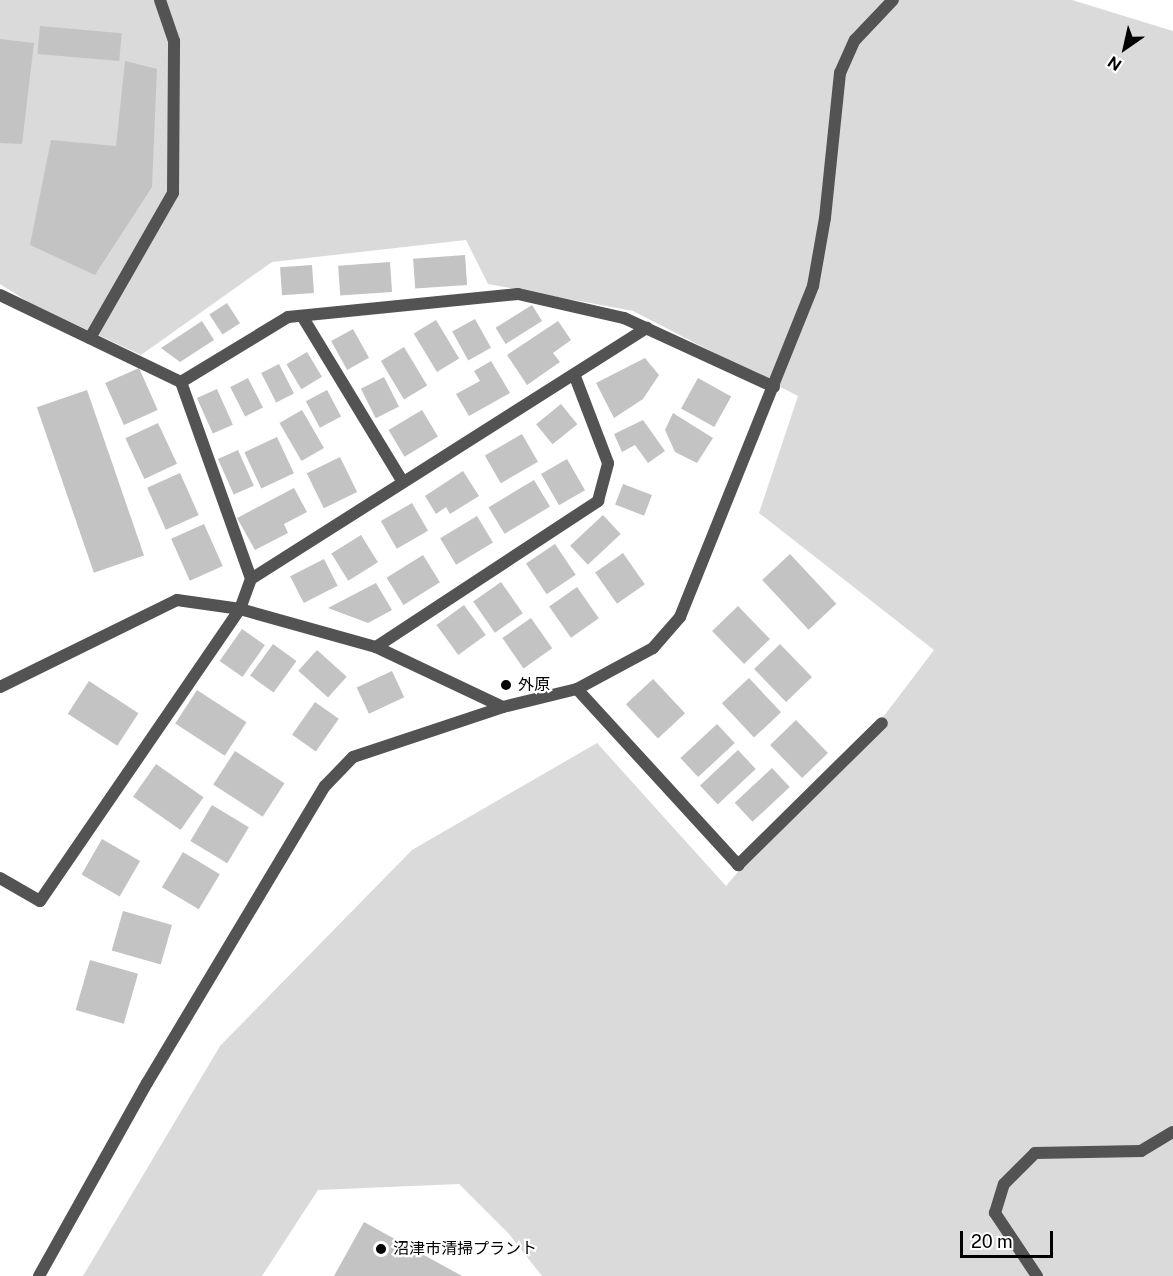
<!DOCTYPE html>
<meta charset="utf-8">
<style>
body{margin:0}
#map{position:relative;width:1173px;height:1276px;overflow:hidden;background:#fff;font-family:"Public Sans","Noto Sans JP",sans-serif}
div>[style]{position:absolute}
.green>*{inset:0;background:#dadada}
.building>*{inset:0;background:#c3c3c3;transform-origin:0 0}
.minor>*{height:12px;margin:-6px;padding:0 6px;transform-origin:6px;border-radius:6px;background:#535353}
.tertiary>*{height:12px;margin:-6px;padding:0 6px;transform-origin:6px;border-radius:6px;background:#535353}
.dots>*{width:16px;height:16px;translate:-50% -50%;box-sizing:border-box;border:3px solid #fff;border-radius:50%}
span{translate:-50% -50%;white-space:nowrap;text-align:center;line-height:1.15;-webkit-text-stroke:4.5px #fff;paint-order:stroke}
.poi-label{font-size:16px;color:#000}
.left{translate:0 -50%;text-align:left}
.north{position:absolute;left:1095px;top:18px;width:60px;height:60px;-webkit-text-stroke:4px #fff;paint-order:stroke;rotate:214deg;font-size:16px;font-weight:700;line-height:24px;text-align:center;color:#000}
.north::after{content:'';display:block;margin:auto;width:21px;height:27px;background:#000;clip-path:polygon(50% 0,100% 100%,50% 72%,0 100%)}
.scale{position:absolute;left:960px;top:1231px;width:93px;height:27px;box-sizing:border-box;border:3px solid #000;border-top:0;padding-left:8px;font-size:18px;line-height:21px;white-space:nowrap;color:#000;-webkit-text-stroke:4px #fff;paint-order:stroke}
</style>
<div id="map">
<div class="green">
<i style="clip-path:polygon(0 0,1072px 0,1173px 31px,1173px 1276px,542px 1276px,509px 1234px,459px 1184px,318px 1190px,262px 1276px,83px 1276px,220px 1046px,412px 850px,597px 743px,726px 886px,779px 824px,865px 741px,934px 650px,759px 513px,798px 396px,633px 311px,488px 284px,466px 240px,272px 262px,141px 355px,30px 303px,0 284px)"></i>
</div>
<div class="building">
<i style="left:40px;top:26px;width:82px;height:28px;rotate:5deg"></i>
<i style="clip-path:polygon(0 39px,34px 43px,22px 144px,0 143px)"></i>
<i style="clip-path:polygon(125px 61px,157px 69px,152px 187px,95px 275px,30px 245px,51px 140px,116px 146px)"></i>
<i style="left:465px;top:255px;width:30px;height:52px;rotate:86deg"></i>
<i style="left:390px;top:262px;width:30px;height:52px;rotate:86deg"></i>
<i style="left:312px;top:265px;width:28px;height:32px;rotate:86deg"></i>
<i style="left:227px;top:303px;width:24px;height:21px;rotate:57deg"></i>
<i style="left:532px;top:305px;width:19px;height:43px;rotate:58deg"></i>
<i style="left:475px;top:319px;width:33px;height:26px;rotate:61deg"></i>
<i style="left:436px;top:320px;width:45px;height:26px;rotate:59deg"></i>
<i style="clip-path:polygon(202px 321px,214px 340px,180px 362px,161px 348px)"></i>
<i style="clip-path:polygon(558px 321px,571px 340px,553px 353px,560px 362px,527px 385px,507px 355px)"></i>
<i style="left:353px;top:329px;width:33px;height:25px;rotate:61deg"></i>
<i style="left:404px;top:347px;width:45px;height:27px;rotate:59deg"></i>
<i style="left:307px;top:352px;width:29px;height:24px;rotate:59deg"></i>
<i style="clip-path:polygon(645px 358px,659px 375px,643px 399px,614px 418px,596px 383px)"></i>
<i style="clip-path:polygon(491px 361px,510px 393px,469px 416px,456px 394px,480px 381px,474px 371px)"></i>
<i style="left:279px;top:364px;width:33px;height:20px;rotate:63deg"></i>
<i style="left:139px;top:368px;width:46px;height:37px;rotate:66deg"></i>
<i style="left:384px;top:377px;width:33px;height:26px;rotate:63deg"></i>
<i style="left:248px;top:378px;width:33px;height:20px;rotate:63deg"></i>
<i style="left:698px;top:378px;width:38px;height:35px;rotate:29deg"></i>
<i style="left:217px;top:389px;width:39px;height:22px;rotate:66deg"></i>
<i style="left:87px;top:390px;width:175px;height:53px;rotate:71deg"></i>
<i style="left:327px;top:390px;width:30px;height:24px;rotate:62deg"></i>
<i style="left:561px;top:404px;width:26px;height:32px;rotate:51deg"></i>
<i style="left:302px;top:410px;width:44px;height:26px;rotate:60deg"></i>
<i style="left:422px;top:410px;width:31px;height:39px;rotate:59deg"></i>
<i style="clip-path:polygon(673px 413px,713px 438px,697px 463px,675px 452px,665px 430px)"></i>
<i style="clip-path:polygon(643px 420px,665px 451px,648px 463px,635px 445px,622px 452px,614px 434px)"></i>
<i style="left:158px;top:423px;width:45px;height:36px;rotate:65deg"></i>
<i style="left:522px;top:434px;width:32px;height:43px;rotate:60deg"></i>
<i style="left:277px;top:437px;width:40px;height:36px;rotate:65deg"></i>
<i style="left:238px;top:450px;width:39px;height:22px;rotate:66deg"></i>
<i style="left:340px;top:457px;width:39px;height:37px;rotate:64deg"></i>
<i style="left:567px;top:459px;width:36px;height:30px;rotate:60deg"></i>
<i style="clip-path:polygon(463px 471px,479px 496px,450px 514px,446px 507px,436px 514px,425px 496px)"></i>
<i style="left:180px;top:473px;width:46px;height:36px;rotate:66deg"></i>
<i style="left:534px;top:480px;width:31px;height:53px;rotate:59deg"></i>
<i style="left:623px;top:484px;width:31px;height:22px;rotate:21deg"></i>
<i style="clip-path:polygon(294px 488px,307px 512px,284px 524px,288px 533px,255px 550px,237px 518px)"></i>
<i style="left:412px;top:503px;width:32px;height:36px;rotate:60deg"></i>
<i style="left:603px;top:515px;width:26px;height:45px;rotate:47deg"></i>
<i style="left:477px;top:516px;width:31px;height:43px;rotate:59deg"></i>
<i style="left:204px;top:524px;width:46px;height:36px;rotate:66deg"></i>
<i style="left:361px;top:535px;width:32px;height:35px;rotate:58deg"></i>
<i style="left:555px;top:544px;width:37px;height:35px;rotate:56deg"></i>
<i style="left:623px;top:553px;width:38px;height:34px;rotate:55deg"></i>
<i style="left:790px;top:554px;width:68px;height:38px;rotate:47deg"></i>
<i style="left:423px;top:555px;width:32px;height:43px;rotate:58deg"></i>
<i style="left:324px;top:559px;width:30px;height:38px;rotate:63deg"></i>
<i style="left:501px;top:582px;width:38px;height:34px;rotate:55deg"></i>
<i style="clip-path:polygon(376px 583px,392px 610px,368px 623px,328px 608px)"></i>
<i style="left:577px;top:587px;width:38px;height:34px;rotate:55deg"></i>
<i style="left:464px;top:605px;width:37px;height:34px;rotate:54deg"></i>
<i style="left:738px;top:606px;width:46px;height:36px;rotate:46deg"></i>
<i style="left:531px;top:618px;width:37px;height:35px;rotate:55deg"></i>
<i style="left:242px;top:629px;width:28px;height:39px;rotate:35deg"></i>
<i style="left:273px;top:644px;width:29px;height:39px;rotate:36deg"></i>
<i style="left:780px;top:644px;width:46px;height:36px;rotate:46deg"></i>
<i style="left:317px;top:650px;width:40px;height:28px;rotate:42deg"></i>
<i style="left:392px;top:671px;width:29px;height:39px;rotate:65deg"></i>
<i style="left:749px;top:678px;width:47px;height:37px;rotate:47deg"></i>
<i style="left:653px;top:679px;width:47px;height:37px;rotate:47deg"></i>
<i style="left:89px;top:681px;width:59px;height:39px;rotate:33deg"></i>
<i style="left:197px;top:690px;width:59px;height:40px;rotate:33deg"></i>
<i style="left:315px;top:702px;width:29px;height:40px;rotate:35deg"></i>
<i style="left:796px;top:720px;width:46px;height:36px;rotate:46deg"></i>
<i style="left:717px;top:724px;width:26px;height:50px;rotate:47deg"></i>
<i style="left:738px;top:750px;width:26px;height:52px;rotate:47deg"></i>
<i style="left:235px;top:751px;width:59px;height:40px;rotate:33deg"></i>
<i style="left:156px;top:764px;width:58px;height:40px;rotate:35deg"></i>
<i style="left:772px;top:768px;width:26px;height:51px;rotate:47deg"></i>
<i style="left:212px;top:805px;width:43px;height:42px;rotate:31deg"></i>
<i style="left:102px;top:839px;width:44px;height:41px;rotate:30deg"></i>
<i style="left:183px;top:852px;width:43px;height:41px;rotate:31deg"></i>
<i style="left:123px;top:911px;width:51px;height:41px;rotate:16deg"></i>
<i style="left:90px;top:960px;width:50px;height:52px;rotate:16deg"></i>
<i style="clip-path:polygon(364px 1222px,462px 1276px,334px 1276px)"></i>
</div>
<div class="minor">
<i style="left:0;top:295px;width:201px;rotate:25.7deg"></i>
<i style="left:181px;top:382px;width:125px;rotate:-31.3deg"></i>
<i style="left:288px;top:317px;width:231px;rotate:-5.7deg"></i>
<i style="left:518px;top:294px;width:109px;rotate:12.8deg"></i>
<i style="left:624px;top:318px;width:165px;rotate:24.7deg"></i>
<i style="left:302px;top:316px;width:194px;rotate:58.7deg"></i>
<i style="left:90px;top:338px;width:167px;rotate:-60.2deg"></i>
<i style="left:173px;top:193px;width:152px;rotate:-89.6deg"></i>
<i style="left:174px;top:41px;width:43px;rotate:-108.9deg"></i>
<i style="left:181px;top:382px;width:209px;rotate:70.4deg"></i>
<i style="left:376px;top:647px;width:266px;rotate:-33.3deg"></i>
<i style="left:598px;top:501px;width:39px;rotate:-75deg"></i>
<i style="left:608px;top:463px;width:95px;rotate:-110.9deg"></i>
<i style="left:0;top:687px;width:197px;rotate:-26.2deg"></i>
<i style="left:177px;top:600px;width:64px;rotate:8.1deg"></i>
<i style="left:240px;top:609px;width:32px;rotate:-70deg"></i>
<i style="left:251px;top:579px;width:469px;rotate:-32.4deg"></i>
<i style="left:577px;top:689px;width:239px;rotate:47.5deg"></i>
<i style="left:738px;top:865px;width:202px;rotate:-44.6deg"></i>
<i style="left:0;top:878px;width:46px;rotate:29.9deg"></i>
<i style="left:40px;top:901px;width:354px;rotate:-55.6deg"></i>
<i style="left:240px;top:609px;width:141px;rotate:15.6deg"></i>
<i style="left:376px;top:647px;width:140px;rotate:25.3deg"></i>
<i style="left:1037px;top:1276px;width:76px;rotate:-123.7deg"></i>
<i style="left:995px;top:1213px;width:30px;rotate:-73deg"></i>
<i style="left:1004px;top:1184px;width:44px;rotate:-45deg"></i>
<i style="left:1035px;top:1153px;width:106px;rotate:-1.1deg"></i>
<i style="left:1141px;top:1151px;width:37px;rotate:-31deg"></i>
</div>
<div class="tertiary">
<i style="left:39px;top:1276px;width:221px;rotate:-60.8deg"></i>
<i style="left:147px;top:1083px;width:346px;rotate:-59.1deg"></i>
<i style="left:325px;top:786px;width:40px;rotate:-46deg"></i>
<i style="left:353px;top:757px;width:158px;rotate:-18.4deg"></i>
<i style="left:503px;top:707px;width:76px;rotate:-13.7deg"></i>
<i style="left:577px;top:689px;width:86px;rotate:-28.3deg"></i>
<i style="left:653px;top:648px;width:41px;rotate:-48.9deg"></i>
<i style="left:680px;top:617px;width:357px;rotate:-68.1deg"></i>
<i style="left:813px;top:286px;width:69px;rotate:-80deg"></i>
<i style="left:825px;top:218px;width:146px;rotate:-84.1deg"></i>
<i style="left:840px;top:73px;width:36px;rotate:-66deg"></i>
<i style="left:855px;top:40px;width:55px;rotate:-46.5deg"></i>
</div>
<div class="dots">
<i style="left:506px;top:685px;background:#000"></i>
<i style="left:381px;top:1249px;background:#000"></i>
</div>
<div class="poi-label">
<span class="left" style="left:518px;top:685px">外原</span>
<span class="left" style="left:393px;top:1249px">沼津市清掃プラント</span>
</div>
<div class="north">N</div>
<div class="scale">20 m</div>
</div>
